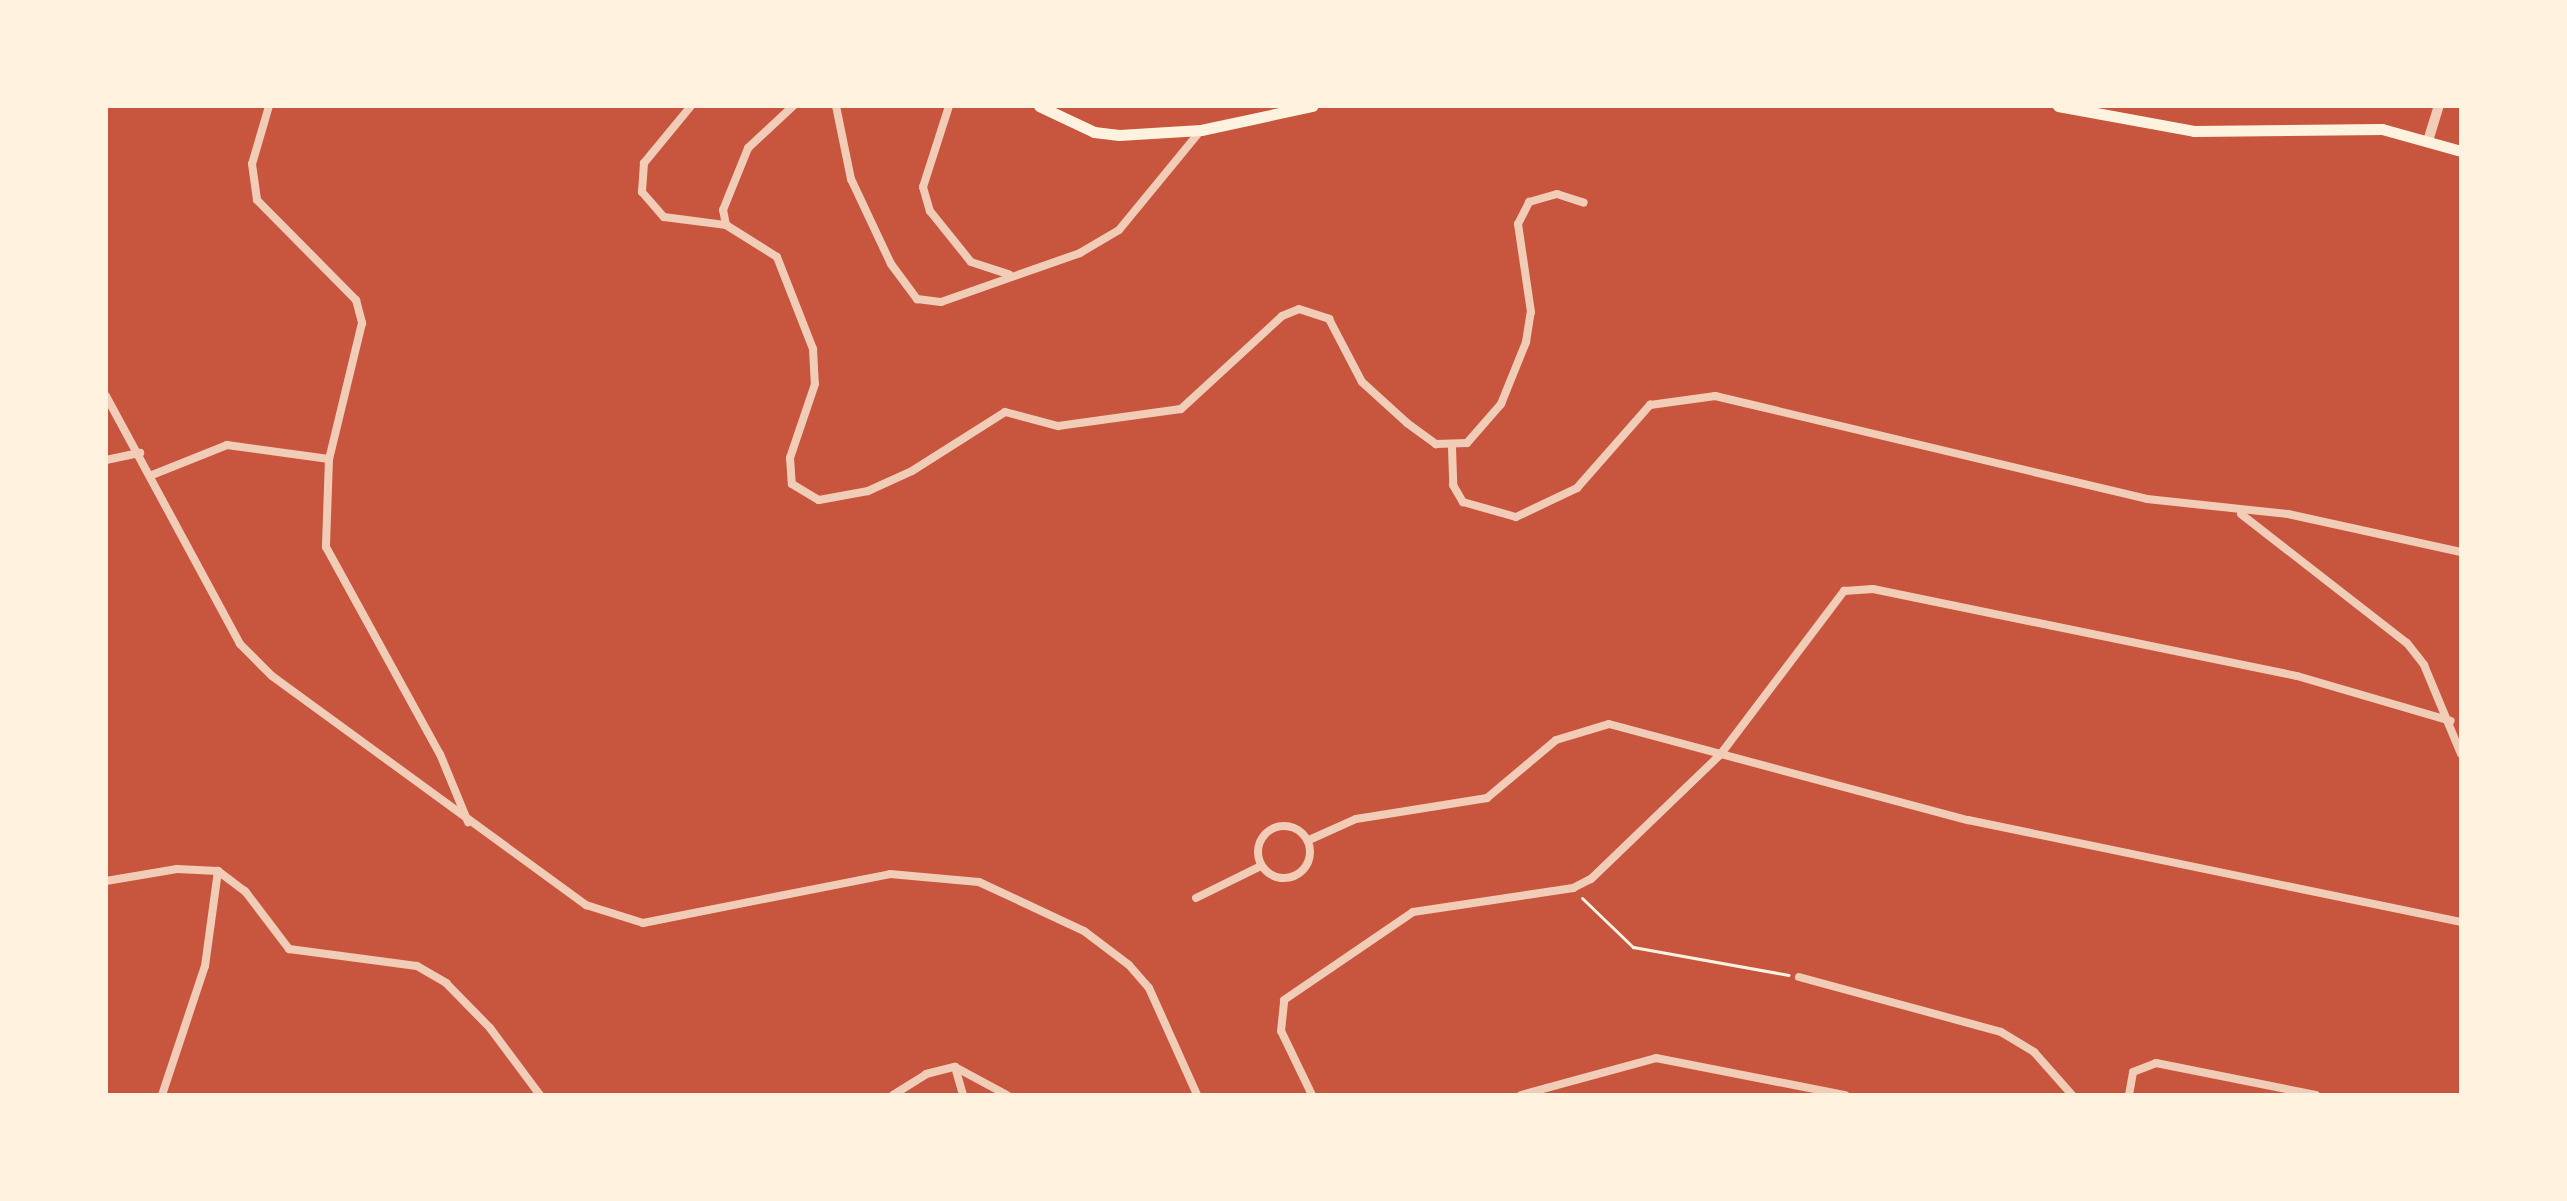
<!DOCTYPE html>
<style>
body{margin:0}
#map{position:relative;width:2567px;height:1201px;overflow:hidden;background:#c8553d;font-family:Lato,sans-serif}
div>[style]{position:absolute}
.path>*{height:3px;margin:-1.5px;padding:0 1.5px;transform-origin:1.5px;border-radius:1.5px;background:#fff3e0}
.minor>*{height:8px;margin:-4px;padding:0 4px;transform-origin:4px;border-radius:4px;background:#f1ccb7}
.minor>.ring{margin:-4px;padding:0;box-sizing:content-box;background:none;border:8px solid #f1ccb7;border-radius:50%}
.tertiary>*{height:10px;margin:-5px;padding:0 5px;transform-origin:5px;border-radius:5px;background:#f1ccb7}
.secondary>*{height:11px;margin:-5.5px;padding:0 5.5px;transform-origin:5.5px;border-radius:5.5px;background:#fff3e0}
span{translate:-50% -50%;white-space:nowrap;text-align:center;line-height:1.15;-webkit-text-stroke:6px #fff3e0;paint-order:stroke}
.frame{position:absolute;inset:0;border:108px solid #fff3e0;pointer-events:none}
</style>
<div id="map">
<div class="path">
<i style="left:1582px;top:898px;width:71px;rotate:43.9deg"></i>
<i style="left:1633px;top:947px;width:158px;rotate:10.2deg"></i>
</div>
<div class="minor">
<i style="left:269px;top:106px;width:60px;rotate:106.3deg"></i>
<i style="left:252px;top:164px;width:36px;rotate:82deg"></i>
<i style="left:257px;top:200px;width:141px;rotate:45.3deg"></i>
<i style="left:356px;top:300px;width:24px;rotate:75deg"></i>
<i style="left:362px;top:323px;width:140px;rotate:103.6deg"></i>
<i style="left:329px;top:459px;width:88px;rotate:92deg"></i>
<i style="left:326px;top:547px;width:236px;rotate:61.2deg"></i>
<i style="left:440px;top:754px;width:74px;rotate:67.6deg"></i>
<i style="left:691px;top:106px;width:74px;rotate:129.5deg"></i>
<i style="left:644px;top:163px;width:29px;rotate:94deg"></i>
<i style="left:642px;top:192px;width:33px;rotate:49deg"></i>
<i style="left:664px;top:217px;width:63px;rotate:7.4deg"></i>
<i style="left:726px;top:225px;width:60px;rotate:32.1deg"></i>
<i style="left:777px;top:257px;width:99px;rotate:68.6deg"></i>
<i style="left:813px;top:349px;width:35px;rotate:87deg"></i>
<i style="left:815px;top:384px;width:78px;rotate:108.7deg"></i>
<i style="left:790px;top:458px;width:26px;rotate:86deg"></i>
<i style="left:792px;top:484px;width:31px;rotate:31deg"></i>
<i style="left:819px;top:500px;width:50px;rotate:-10.4deg"></i>
<i style="left:868px;top:491px;width:48px;rotate:-24.4deg"></i>
<i style="left:912px;top:471px;width:110px;rotate:-32.4deg"></i>
<i style="left:1005px;top:412px;width:55px;rotate:14.8deg"></i>
<i style="left:1058px;top:426px;width:124px;rotate:-7.9deg"></i>
<i style="left:1181px;top:409px;width:137px;rotate:-42.6deg"></i>
<i style="left:1282px;top:316px;width:18px;rotate:-22deg"></i>
<i style="left:1299px;top:309px;width:32px;rotate:18deg"></i>
<i style="left:1329px;top:319px;width:71px;rotate:62.4deg"></i>
<i style="left:1362px;top:382px;width:61px;rotate:42.3deg"></i>
<i style="left:1407px;top:423px;width:36px;rotate:36deg"></i>
<i style="left:1436px;top:444px;width:31px;rotate:-2deg"></i>
<i style="left:1467px;top:443px;width:52px;rotate:-48.9deg"></i>
<i style="left:1501px;top:404px;width:67px;rotate:-68deg"></i>
<i style="left:1526px;top:342px;width:30px;rotate:-81deg"></i>
<i style="left:1531px;top:312px;width:89px;rotate:-98.4deg"></i>
<i style="left:1518px;top:224px;width:25px;rotate:-63deg"></i>
<i style="left:1529px;top:202px;width:29px;rotate:-16deg"></i>
<i style="left:1557px;top:194px;width:28px;rotate:18deg"></i>
<i style="left:836px;top:106px;width:75px;rotate:78.4deg"></i>
<i style="left:851px;top:179px;width:94px;rotate:64.8deg"></i>
<i style="left:891px;top:264px;width:44px;rotate:53.4deg"></i>
<i style="left:917px;top:299px;width:24px;rotate:7deg"></i>
<i style="left:941px;top:302px;width:147px;rotate:-19.4deg"></i>
<i style="left:1080px;top:253px;width:45px;rotate:-30.5deg"></i>
<i style="left:1119px;top:230px;width:129px;rotate:-50.6deg"></i>
<i style="left:949px;top:106px;width:85px;rotate:107.8deg"></i>
<i style="left:923px;top:187px;width:25px;rotate:74deg"></i>
<i style="left:930px;top:211px;width:65px;rotate:51.2deg"></i>
<i style="left:971px;top:262px;width:40px;rotate:18deg"></i>
<i style="left:726px;top:225px;width:15px;rotate:-101deg"></i>
<i style="left:723px;top:210px;width:67px;rotate:-68deg"></i>
<i style="left:748px;top:148px;width:62px;rotate:-43deg"></i>
<i style="left:106px;top:396px;width:282px;rotate:61.6deg"></i>
<i style="left:240px;top:644px;width:45px;rotate:45deg"></i>
<i style="left:272px;top:676px;width:389px;rotate:36.1deg"></i>
<i style="left:586px;top:905px;width:60px;rotate:17.5deg"></i>
<i style="left:643px;top:923px;width:252px;rotate:-11.2deg"></i>
<i style="left:890px;top:874px;width:89px;rotate:5.1deg"></i>
<i style="left:979px;top:882px;width:116px;rotate:25deg"></i>
<i style="left:1084px;top:931px;width:56px;rotate:37.1deg"></i>
<i style="left:1129px;top:965px;width:30px;rotate:49deg"></i>
<i style="left:1149px;top:988px;width:117px;rotate:65.8deg"></i>
<i style="left:1452px;top:448px;width:37px;rotate:88deg"></i>
<i style="left:1453px;top:485px;width:20px;rotate:60deg"></i>
<i style="left:1463px;top:502px;width:55px;rotate:15.8deg"></i>
<i style="left:1516px;top:517px;width:68px;rotate:-25.4deg"></i>
<i style="left:1577px;top:488px;width:111px;rotate:-48.7deg"></i>
<i style="left:1650px;top:405px;width:66px;rotate:-7.9deg"></i>
<i style="left:1715px;top:396px;width:444px;rotate:13.4deg"></i>
<i style="left:2147px;top:499px;width:142px;rotate:6.1deg"></i>
<i style="left:2288px;top:514px;width:177px;rotate:12.4deg"></i>
<i style="left:106px;top:460px;width:35px;rotate:-12deg"></i>
<i style="left:152px;top:475px;width:81px;rotate:-21.8deg"></i>
<i style="left:227px;top:445px;width:103px;rotate:7.8deg"></i>
<i style="left:2241px;top:514px;width:210px;rotate:37.9deg"></i>
<i style="left:2407px;top:643px;width:28px;rotate:52deg"></i>
<i style="left:2424px;top:665px;width:96px;rotate:67.4deg"></i>
<i class="ring" style="left:1258px;top:826px;width:44px;height:44px"></i>
<i style="left:1309px;top:840px;width:51px;rotate:-24.1deg"></i>
<i style="left:1356px;top:819px;width:133px;rotate:-9.1deg"></i>
<i style="left:1487px;top:798px;width:90px;rotate:-40deg"></i>
<i style="left:1556px;top:740px;width:55px;rotate:-16.8deg"></i>
<i style="left:1609px;top:724px;width:372px;rotate:15deg"></i>
<i style="left:1968px;top:820px;width:503px;rotate:11.69deg"></i>
<i style="left:106px;top:881px;width:72px;rotate:-9.6deg"></i>
<i style="left:177px;top:869px;width:41px;rotate:2.8deg"></i>
<i style="left:218px;top:871px;width:34px;rotate:37deg"></i>
<i style="left:245px;top:891px;width:73px;rotate:52.8deg"></i>
<i style="left:289px;top:949px;width:129px;rotate:7.6deg"></i>
<i style="left:417px;top:966px;width:34px;rotate:30deg"></i>
<i style="left:446px;top:983px;width:63px;rotate:45.6deg"></i>
<i style="left:490px;top:1028px;width:84px;rotate:53.3deg"></i>
<i style="left:1196px;top:898px;width:72px;rotate:-26.2deg"></i>
<i style="left:1799px;top:977px;width:209px;rotate:15.2deg"></i>
<i style="left:2001px;top:1032px;width:39px;rotate:31deg"></i>
<i style="left:2034px;top:1052px;width:57px;rotate:48.5deg"></i>
<i style="left:955px;top:1067px;width:29px;rotate:74deg"></i>
<i style="left:162px;top:1095px;width:136px;rotate:-71.6deg"></i>
<i style="left:205px;top:966px;width:96px;rotate:-82.2deg"></i>
<i style="left:893px;top:1095px;width:39px;rotate:-32deg"></i>
<i style="left:926px;top:1074px;width:30px;rotate:-14deg"></i>
<i style="left:955px;top:1067px;width:59px;rotate:28.3deg"></i>
<i style="left:1312px;top:1095px;width:71px;rotate:-115.8deg"></i>
<i style="left:1281px;top:1031px;width:31px;rotate:-84deg"></i>
<i style="left:1284px;top:1000px;width:156px;rotate:-34.3deg"></i>
<i style="left:1413px;top:912px;width:162px;rotate:-8.5deg"></i>
<i style="left:1573px;top:888px;width:20px;rotate:-27deg"></i>
<i style="left:1591px;top:879px;width:179px;rotate:-43.9deg"></i>
<i style="left:1720px;top:755px;width:206px;rotate:-52.9deg"></i>
<i style="left:1844px;top:591px;width:29px;rotate:-4deg"></i>
<i style="left:1873px;top:589px;width:433px;rotate:11.6deg"></i>
<i style="left:2297px;top:676px;width:160px;rotate:16.3deg"></i>
<i style="left:1521px;top:1095px;width:140px;rotate:-15.3deg"></i>
<i style="left:1656px;top:1058px;width:193px;rotate:11.1deg"></i>
<i style="left:2129px;top:1095px;width:23px;rotate:-80deg"></i>
<i style="left:2133px;top:1072px;width:25px;rotate:-21deg"></i>
<i style="left:2156px;top:1063px;width:163px;rotate:11.3deg"></i>
</div>
<div class="tertiary">
<i style="left:2428px;top:141px;width:37px;rotate:-73deg"></i>
</div>
<div class="secondary">
<i style="left:1039px;top:106px;width:61px;rotate:25.3deg"></i>
<i style="left:1094px;top:132px;width:25px;rotate:7deg"></i>
<i style="left:1119px;top:135px;width:82px;rotate:-3.5deg"></i>
<i style="left:1201px;top:130px;width:114px;rotate:-12.2deg"></i>
<i style="left:2058px;top:106px;width:138px;rotate:10.4deg"></i>
<i style="left:2194px;top:131px;width:188px;rotate:-0.6deg"></i>
<i style="left:2382px;top:129px;width:82px;rotate:15.6deg"></i>
</div>
<div class="frame"></div>
</div>
